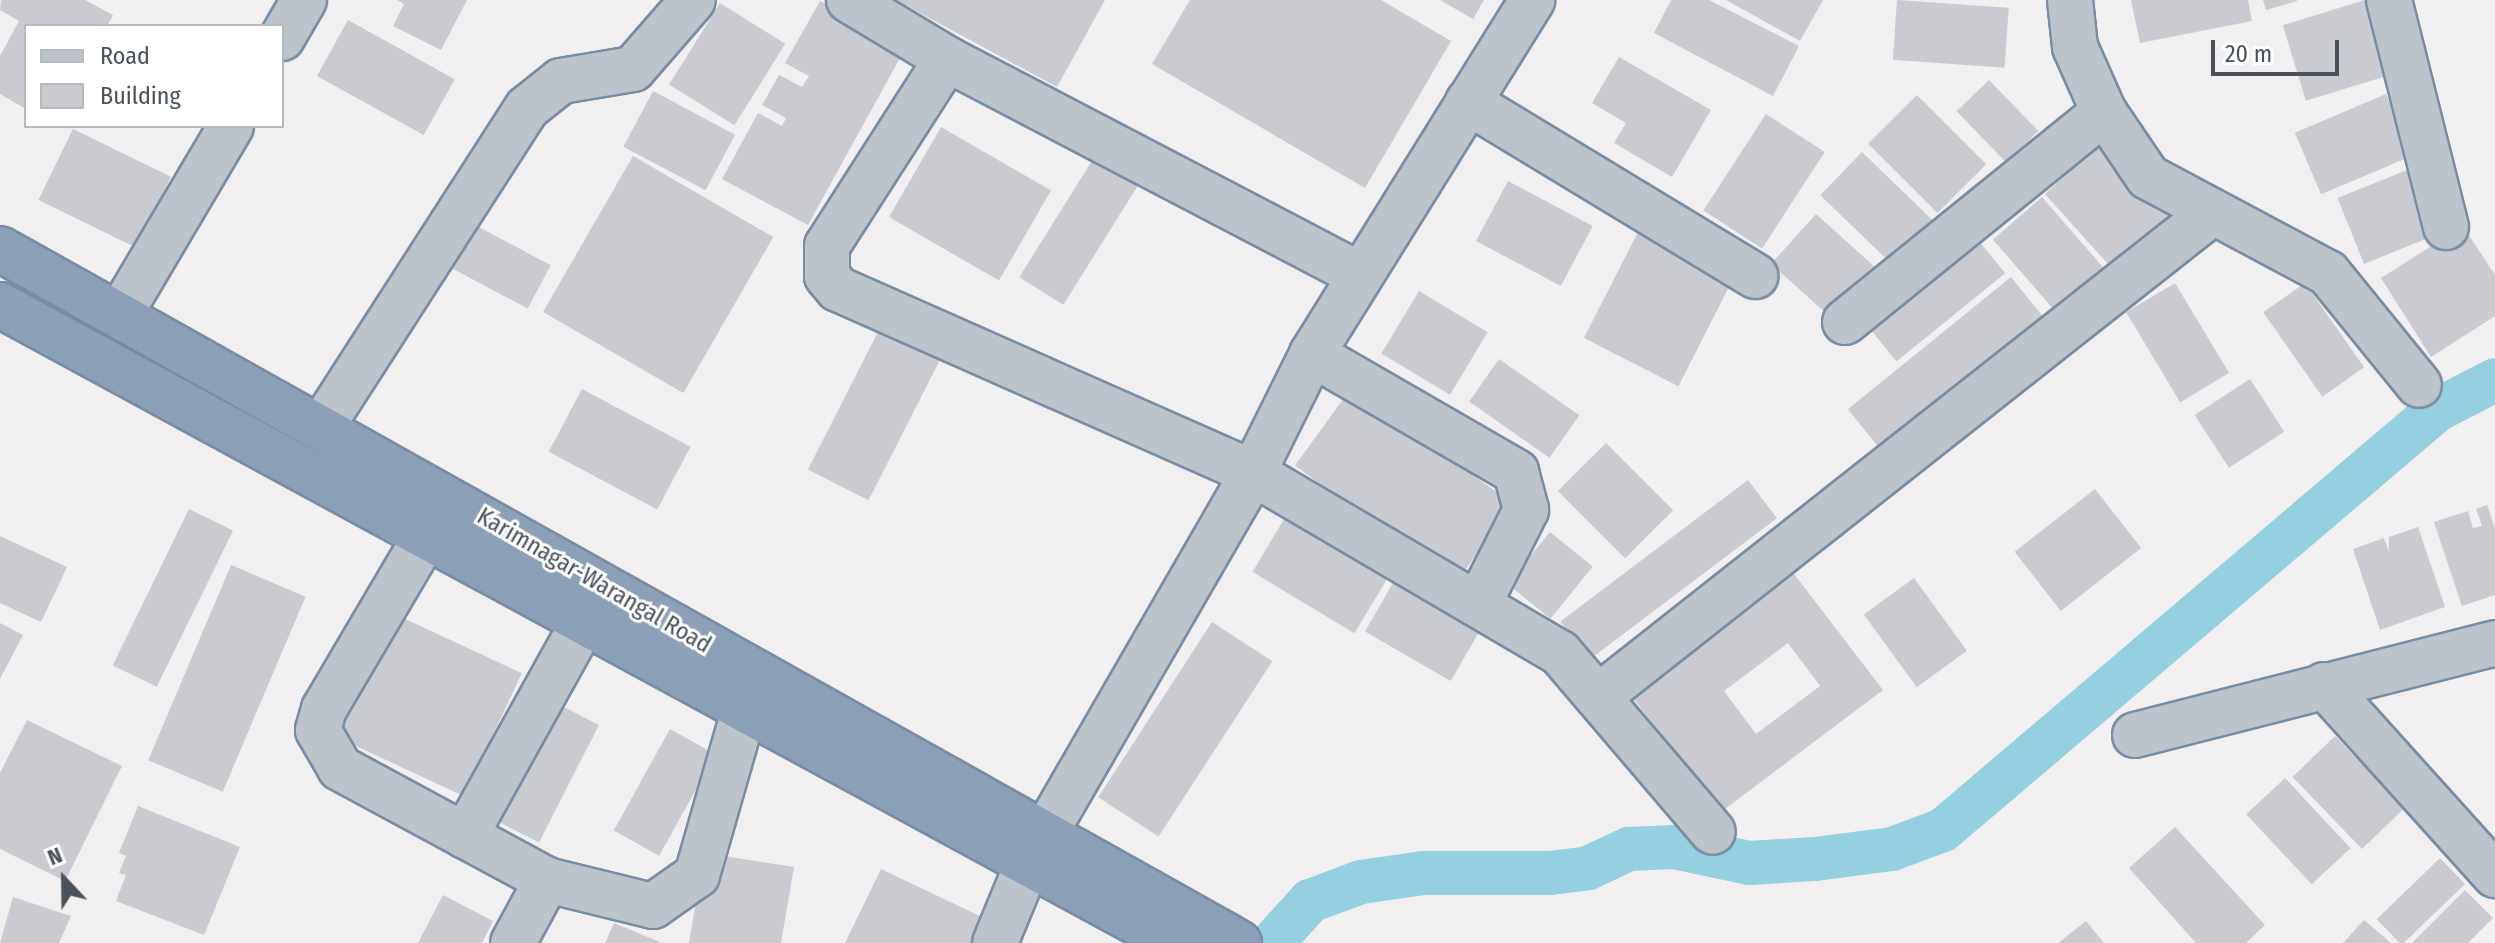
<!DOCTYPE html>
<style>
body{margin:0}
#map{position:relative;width:2495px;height:943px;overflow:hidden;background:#f1efef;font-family:"Fira Sans Condensed",sans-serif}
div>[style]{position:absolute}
.canal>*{height:44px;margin:-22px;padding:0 22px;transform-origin:22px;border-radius:22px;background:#95d0e1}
.building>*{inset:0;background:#c9cbd1;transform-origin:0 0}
.roads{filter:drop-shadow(2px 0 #788ca3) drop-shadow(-2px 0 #788ca3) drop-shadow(0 2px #788ca3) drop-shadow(0 -2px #788ca3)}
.street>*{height:44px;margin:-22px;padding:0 22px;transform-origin:22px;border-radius:22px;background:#bcc3ca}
.highway>*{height:44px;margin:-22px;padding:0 22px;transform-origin:22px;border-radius:22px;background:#8ca1b7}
span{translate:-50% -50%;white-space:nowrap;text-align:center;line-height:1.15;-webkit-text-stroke:6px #fff;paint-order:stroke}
.street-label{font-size:24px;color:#49525a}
.legend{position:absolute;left:24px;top:24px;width:260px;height:104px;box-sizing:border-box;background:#fff;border:2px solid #b6babd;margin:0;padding:10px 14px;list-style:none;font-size:24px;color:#49525a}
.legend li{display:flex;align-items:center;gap:16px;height:40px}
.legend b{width:40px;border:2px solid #b6babd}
.north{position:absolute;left:24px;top:839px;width:80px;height:80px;-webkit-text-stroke:6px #fff;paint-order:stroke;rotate:338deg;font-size:22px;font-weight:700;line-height:32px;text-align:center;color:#49525a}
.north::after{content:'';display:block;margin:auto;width:28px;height:36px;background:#49525a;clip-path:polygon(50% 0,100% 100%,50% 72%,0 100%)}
.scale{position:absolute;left:2211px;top:40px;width:128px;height:36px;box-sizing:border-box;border:4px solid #49525a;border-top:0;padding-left:10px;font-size:24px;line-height:28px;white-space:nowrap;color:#49525a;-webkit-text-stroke:6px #fff;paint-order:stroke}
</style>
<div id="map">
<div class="canal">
<i style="left:1272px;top:943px;width:57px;rotate:-47.9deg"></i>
<i style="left:1310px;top:901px;width:54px;rotate:-20.4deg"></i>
<i style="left:1361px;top:882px;width:63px;rotate:-8.3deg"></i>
<i style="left:1423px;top:873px;width:127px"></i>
<i style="left:1550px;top:873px;width:38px;rotate:-7deg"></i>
<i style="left:1588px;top:868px;width:45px;rotate:-24.9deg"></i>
<i style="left:1629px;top:849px;width:45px;rotate:-2.5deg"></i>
<i style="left:1674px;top:847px;width:77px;rotate:12deg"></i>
<i style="left:1749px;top:863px;width:66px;rotate:-3.5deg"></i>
<i style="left:1815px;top:859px;width:78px;rotate:-7.4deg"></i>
<i style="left:1892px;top:849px;width:54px;rotate:-20.4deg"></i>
<i style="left:1943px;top:830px;width:648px;rotate:-40.37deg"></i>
<i style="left:2437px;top:410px;width:65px;rotate:-27.3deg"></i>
</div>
<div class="building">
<i style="clip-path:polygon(1px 0,85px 0,113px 15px,107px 26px,26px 26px,26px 109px,0 94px,0 56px,19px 21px,0 10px)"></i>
<i style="clip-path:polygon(397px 0,467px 0,441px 50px,393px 26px,404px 4px)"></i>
<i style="clip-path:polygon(896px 0,1105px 0,1057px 87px)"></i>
<i style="clip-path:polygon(1190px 0,1381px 0,1451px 41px,1365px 188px,1152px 64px)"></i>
<i style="clip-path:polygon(1440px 0,1484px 0,1473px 19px)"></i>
<i style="clip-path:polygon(1671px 0,1709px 0,1799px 46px,1773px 96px,1654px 33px)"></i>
<i style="clip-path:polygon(1726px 0,1823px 0,1800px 41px)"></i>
<i style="left:1897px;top:0;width:112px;height:60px;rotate:4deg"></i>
<i style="clip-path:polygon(2131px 0,2248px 0,2252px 21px,2140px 43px)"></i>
<i style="clip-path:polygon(2263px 0,2297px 0,2297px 1px,2266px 10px)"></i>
<i style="left:2365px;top:0;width:79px;height:86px;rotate:73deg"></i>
<i style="clip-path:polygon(820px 1px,906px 47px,808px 225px,722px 179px,758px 113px,782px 126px,786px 118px,762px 105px,779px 75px,802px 87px,809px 76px,785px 63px)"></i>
<i style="left:720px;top:3px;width:77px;height:96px;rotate:32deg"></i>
<i style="left:348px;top:20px;width:122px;height:64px;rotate:29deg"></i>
<i style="clip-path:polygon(1619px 57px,1711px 110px,1672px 177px,1614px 143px,1626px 123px,1592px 103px)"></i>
<i style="left:1989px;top:80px;width:71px;height:45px;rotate:46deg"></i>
<i style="left:653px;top:91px;width:93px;height:63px;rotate:28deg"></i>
<i style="left:2386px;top:94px;width:67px;height:99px;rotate:67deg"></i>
<i style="left:1917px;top:95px;width:98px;height:69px;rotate:45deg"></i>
<i style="left:1766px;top:114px;width:70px;height:115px;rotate:33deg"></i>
<i style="left:941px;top:127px;width:127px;height:104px;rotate:30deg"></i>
<i style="left:73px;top:129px;width:109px;height:79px;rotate:26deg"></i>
<i style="left:2108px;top:137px;width:101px;height:85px;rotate:48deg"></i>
<i style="left:1862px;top:152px;width:100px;height:60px;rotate:44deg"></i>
<i style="left:633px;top:156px;width:162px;height:180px;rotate:30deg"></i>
<i style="left:1095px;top:156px;width:52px;height:143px;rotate:32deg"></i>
<i style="left:2407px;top:170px;width:71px;height:75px;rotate:68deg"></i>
<i style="left:1508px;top:181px;width:96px;height:68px;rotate:28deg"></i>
<i style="left:2042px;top:197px;width:100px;height:65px;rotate:49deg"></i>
<i style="left:1816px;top:214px;width:84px;height:67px;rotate:42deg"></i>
<i style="left:473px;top:224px;width:88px;height:49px;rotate:28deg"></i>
<i style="clip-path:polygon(2463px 226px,2495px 275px,2495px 316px,2431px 357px,2381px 278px)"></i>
<i style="left:1638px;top:232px;width:106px;height:119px;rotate:27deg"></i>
<i style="left:1975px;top:236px;width:48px;height:140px;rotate:51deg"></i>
<i style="left:2011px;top:277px;width:63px;height:210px;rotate:51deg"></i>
<i style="left:2175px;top:283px;width:105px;height:57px;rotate:59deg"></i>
<i style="left:2305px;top:283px;width:103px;height:51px;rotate:55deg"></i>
<i style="left:1419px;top:291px;width:80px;height:73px;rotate:31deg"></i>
<i style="left:881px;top:326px;width:68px;height:161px;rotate:27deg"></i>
<i style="left:1499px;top:359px;width:98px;height:52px;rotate:35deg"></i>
<i style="left:2250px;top:379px;width:63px;height:66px;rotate:57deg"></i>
<i style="left:1352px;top:387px;width:199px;height:97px;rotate:36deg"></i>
<i style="left:582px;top:389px;width:123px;height:71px;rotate:28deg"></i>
<i style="left:1606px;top:443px;width:95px;height:68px;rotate:45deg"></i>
<i style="left:1748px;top:480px;width:48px;height:235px;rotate:53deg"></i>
<i style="left:2095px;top:489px;width:75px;height:102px;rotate:52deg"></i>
<i style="clip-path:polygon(2487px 505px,2495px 528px,2495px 595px,2462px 606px,2434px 522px,2468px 511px,2473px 528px,2482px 526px,2476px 509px)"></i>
<i style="left:189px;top:509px;width:49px;height:174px;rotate:26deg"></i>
<i style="left:1289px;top:511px;width:119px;height:71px;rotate:31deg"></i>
<i style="clip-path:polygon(2418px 527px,2445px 607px,2380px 630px,2353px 549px,2384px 538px,2389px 552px,2389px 537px)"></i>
<i style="left:1550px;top:532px;width:55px;height:67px;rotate:39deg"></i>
<i style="clip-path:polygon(0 536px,67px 567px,41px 622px,0 603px)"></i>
<i style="left:231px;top:565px;width:81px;height:212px;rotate:23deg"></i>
<i style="clip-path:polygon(evenodd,1791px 570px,1883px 690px,1721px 812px,1629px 693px,1791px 570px,1788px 643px,1820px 686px,1756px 734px,1724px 691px,1788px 643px)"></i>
<i style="left:1397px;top:576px;width:99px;height:64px;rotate:30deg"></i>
<i style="left:1914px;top:578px;width:90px;height:62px;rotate:54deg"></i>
<i style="left:384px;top:609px;width:152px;height:136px;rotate:25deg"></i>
<i style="left:1212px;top:622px;width:72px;height:209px;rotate:33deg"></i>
<i style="clip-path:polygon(0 623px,23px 635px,0 679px)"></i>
<i style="left:558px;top:704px;width:46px;height:132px;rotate:27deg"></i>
<i style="clip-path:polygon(27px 720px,122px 766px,65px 881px,0 849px,0 773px)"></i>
<i style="left:670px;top:729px;width:52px;height:116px;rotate:29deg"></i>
<i style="left:2335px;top:736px;width:100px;height:59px;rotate:46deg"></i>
<i style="left:2285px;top:778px;width:96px;height:53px;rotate:47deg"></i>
<i style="clip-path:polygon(138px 806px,240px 847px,204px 935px,116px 901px,126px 875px,119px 873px,126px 856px,119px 853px)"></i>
<i style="clip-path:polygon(2175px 827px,2265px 925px,2246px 943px,2196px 943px,2129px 868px)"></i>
<i style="clip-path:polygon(704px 853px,794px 867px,781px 943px,689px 943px)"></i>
<i style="left:2440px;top:858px;width:36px;height:88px;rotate:46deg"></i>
<i style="clip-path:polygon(881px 869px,984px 918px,972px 943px,845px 943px)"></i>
<i style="clip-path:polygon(2465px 890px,2493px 918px,2468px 943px,2412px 943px)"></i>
<i style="clip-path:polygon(443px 895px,493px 921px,482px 943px,418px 943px)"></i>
<i style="clip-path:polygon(13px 897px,71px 916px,59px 943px,0 943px)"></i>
<i style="clip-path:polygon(2364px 920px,2391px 943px,2343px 943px)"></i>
<i style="clip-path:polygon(2086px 921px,2104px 943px,2058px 943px)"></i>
<i style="clip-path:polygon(614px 923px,662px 943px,605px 943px)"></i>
</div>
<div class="roads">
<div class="street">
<i style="left:849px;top:0;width:114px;rotate:31deg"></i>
<i style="left:947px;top:59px;width:466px;rotate:27.6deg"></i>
<i style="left:2070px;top:0;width:47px;rotate:83.9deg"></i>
<i style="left:2075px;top:47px;width:71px;rotate:66deg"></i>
<i style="left:2104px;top:112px;width:78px;rotate:55.9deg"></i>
<i style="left:2148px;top:177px;width:204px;rotate:28.1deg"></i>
<i style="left:2328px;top:273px;width:144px;rotate:50.9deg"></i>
<i style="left:2389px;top:0;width:234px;rotate:75.9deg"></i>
<i style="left:282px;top:38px;width:44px;rotate:-59.9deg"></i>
<i style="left:947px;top:59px;width:222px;rotate:122.7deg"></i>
<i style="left:827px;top:246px;width:30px;rotate:90deg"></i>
<i style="left:827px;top:276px;width:17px;rotate:50deg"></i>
<i style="left:838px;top:289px;width:454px;rotate:23.9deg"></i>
<i style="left:1253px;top:473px;width:356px;rotate:30.4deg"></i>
<i style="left:1560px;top:653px;width:235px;rotate:49.5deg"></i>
<i style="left:1468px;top:102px;width:336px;rotate:31.2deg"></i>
<i style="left:120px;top:314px;width:218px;rotate:-59.4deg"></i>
<i style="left:1845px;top:322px;width:333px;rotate:-39deg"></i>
<i style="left:1312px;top:354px;width:236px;rotate:30deg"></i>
<i style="left:1516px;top:472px;width:39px;rotate:75deg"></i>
<i style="left:1526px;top:510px;width:106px;rotate:116.8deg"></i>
<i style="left:322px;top:426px;width:378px;rotate:-57.2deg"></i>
<i style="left:527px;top:108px;width:43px;rotate:-38.5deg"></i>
<i style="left:561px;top:81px;width:73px;rotate:-9.5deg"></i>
<i style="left:633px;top:69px;width:91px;rotate:-49deg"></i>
<i style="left:426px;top:536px;width:201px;rotate:120.5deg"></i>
<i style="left:324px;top:709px;width:22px;rotate:106deg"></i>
<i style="left:318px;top:730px;width:44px;rotate:59.9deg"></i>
<i style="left:340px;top:768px;width:235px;rotate:28.4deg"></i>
<i style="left:547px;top:880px;width:109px;rotate:13.8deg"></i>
<i style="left:653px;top:906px;width:54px;rotate:-35.2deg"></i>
<i style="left:697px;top:875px;width:171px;rotate:-74deg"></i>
<i style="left:2324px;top:685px;width:256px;rotate:48deg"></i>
<i style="left:1598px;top:697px;width:783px;rotate:-38.26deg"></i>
<i style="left:2135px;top:735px;width:372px;rotate:-14.3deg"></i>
<i style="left:465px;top:836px;width:244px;rotate:-61deg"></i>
<i style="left:513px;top:943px;width:72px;rotate:-61.6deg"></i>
<i style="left:995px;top:943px;width:87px;rotate:-67.6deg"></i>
<i style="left:1028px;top:863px;width:450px;rotate:-60deg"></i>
<i style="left:1253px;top:473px;width:133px;rotate:-63.6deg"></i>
<i style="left:1312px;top:354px;width:417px;rotate:-58.1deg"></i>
</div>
<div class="highway">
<i style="left:0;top:249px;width:1420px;rotate:29.25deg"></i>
<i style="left:0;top:305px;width:1337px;rotate:28.5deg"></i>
</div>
</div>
<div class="street-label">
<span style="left:594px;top:581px;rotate:30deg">Karimnagar-Warangal Road</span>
</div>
<ul class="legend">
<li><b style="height:10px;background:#bcc3ca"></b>Road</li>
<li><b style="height:22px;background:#c9cbd1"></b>Building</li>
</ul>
<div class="north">N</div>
<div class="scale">20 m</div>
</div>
